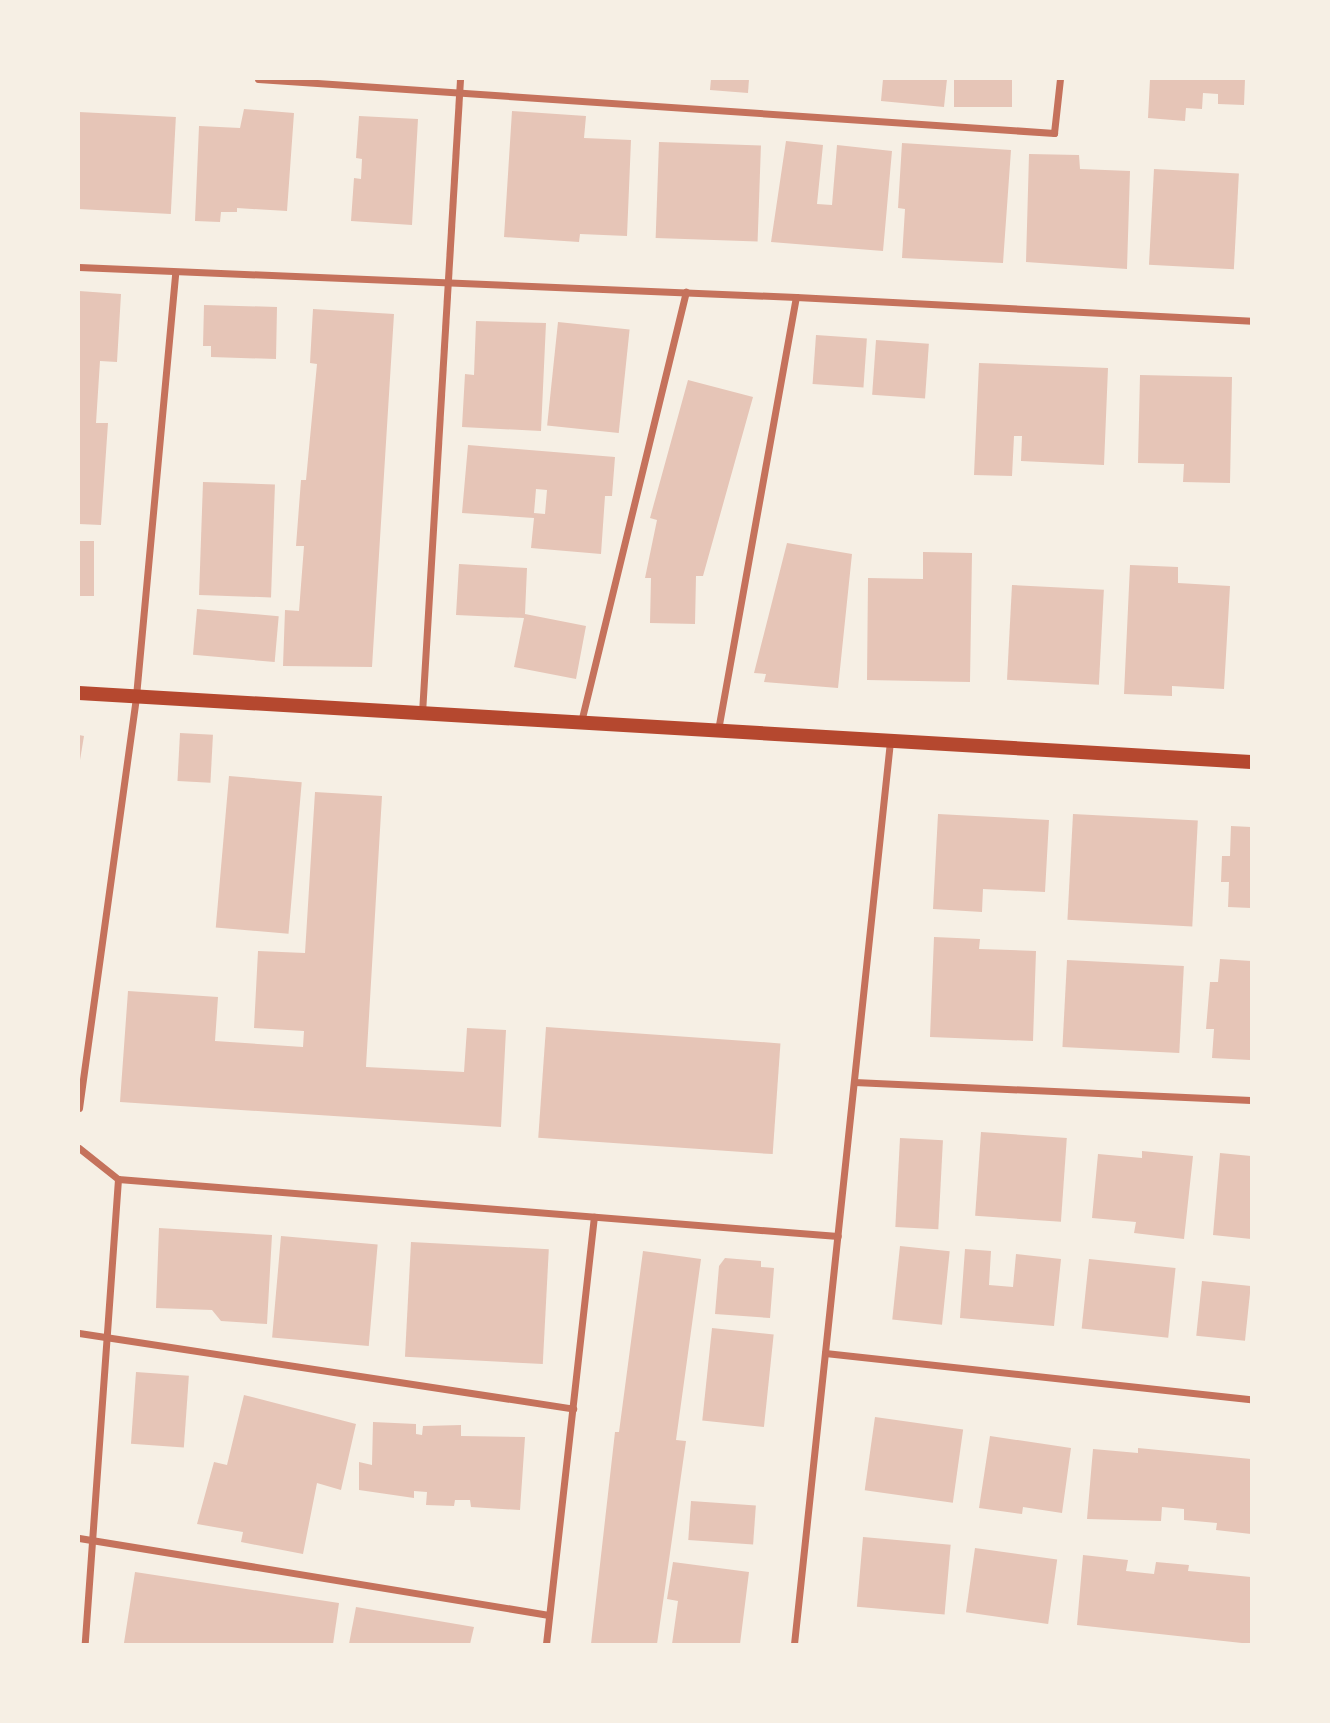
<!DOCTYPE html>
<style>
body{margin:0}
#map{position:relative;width:1330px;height:1723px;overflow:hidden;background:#f6efe4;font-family:"Alegreya Sans",sans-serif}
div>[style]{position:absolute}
.building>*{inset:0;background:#e6c5b7;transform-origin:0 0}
.minor>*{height:7px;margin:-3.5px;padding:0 3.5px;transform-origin:3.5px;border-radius:3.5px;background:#c5725c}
.secondary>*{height:14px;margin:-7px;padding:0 7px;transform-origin:7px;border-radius:7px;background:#b5482f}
span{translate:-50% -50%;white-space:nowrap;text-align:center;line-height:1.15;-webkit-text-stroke:7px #f6efe4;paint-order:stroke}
.frame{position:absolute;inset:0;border:80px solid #f6efe4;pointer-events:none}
</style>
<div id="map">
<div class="building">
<i style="clip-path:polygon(711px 79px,749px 79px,748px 93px,710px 90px)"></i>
<i style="clip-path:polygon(883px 79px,947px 79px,944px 107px,881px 101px)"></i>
<i style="left:954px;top:79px;width:58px;height:28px"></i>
<i style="clip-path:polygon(1150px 79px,1245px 79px,1244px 105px,1218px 104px,1218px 94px,1203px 93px,1202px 109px,1186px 108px,1185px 121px,1148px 118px)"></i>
<i style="clip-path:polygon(244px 109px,294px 113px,287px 211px,237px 208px,237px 212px,221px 212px,220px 222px,195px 221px,199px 126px,240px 128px)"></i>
<i style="clip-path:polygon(512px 111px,586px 116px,584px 138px,631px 140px,627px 236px,580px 234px,579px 242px,504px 237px)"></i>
<i style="left:79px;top:112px;width:97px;height:97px;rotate:3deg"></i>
<i style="clip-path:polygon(359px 116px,418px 119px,412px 225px,351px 221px,354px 178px,361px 179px,362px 159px,356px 158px)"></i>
<i style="clip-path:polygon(786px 141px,823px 145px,817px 204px,832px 205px,837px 145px,892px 151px,883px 251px,771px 242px)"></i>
<i style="left:659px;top:142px;width:102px;height:96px;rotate:2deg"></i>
<i style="clip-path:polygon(902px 143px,1011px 150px,1003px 263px,902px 258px,905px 209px,898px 208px)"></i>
<i style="clip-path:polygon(1029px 154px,1079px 155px,1080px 169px,1130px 171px,1127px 269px,1026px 262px)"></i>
<i style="left:1154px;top:169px;width:85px;height:96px;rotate:3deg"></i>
<i style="clip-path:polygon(79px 291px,121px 294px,117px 362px,100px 361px,96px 423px,108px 423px,101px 525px,79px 524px)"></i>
<i style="clip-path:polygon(204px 305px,277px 307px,276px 359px,211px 357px,211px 346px,203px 346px)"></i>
<i style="clip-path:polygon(313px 309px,394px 314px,372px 667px,283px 666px,285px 610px,299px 611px,304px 546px,296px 546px,301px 480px,306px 480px,317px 364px,310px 363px)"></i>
<i style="clip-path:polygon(476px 321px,546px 323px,541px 431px,462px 427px,465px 374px,474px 375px)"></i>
<i style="left:558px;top:322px;width:72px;height:104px;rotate:6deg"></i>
<i style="left:816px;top:335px;width:51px;height:49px;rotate:4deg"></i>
<i style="left:876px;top:340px;width:53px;height:55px;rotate:4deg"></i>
<i style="clip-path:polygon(979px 363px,1108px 368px,1104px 465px,1021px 461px,1022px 436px,1014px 436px,1012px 476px,974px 475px)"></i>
<i style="clip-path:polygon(1140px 375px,1232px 377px,1230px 483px,1183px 482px,1184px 464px,1138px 463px)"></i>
<i style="clip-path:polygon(688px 380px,753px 397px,703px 576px,696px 576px,695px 624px,650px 623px,651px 578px,645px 578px,657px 520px,650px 518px)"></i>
<i style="clip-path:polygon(evenodd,468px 445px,615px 457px,612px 496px,605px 496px,601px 554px,531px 548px,534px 518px,462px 513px,468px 445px,536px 489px,547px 490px,545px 514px,534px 513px,536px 489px)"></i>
<i style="left:203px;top:482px;width:72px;height:113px;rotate:2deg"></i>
<i style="left:79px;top:541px;width:15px;height:55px"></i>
<i style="clip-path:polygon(787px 543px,852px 554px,838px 688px,764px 682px,766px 674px,754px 673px)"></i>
<i style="clip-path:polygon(923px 552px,972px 553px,970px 682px,867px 680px,868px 578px,923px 579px)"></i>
<i style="clip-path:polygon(459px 564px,527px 568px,525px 614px,586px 626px,576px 679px,514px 667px,524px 618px,456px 615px)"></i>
<i style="clip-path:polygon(1130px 565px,1178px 567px,1178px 583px,1230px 586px,1224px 689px,1172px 686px,1172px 696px,1124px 694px)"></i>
<i style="left:1012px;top:585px;width:92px;height:95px;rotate:3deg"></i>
<i style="left:197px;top:609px;width:82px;height:46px;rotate:5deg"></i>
<i style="left:180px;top:733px;width:33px;height:48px;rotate:3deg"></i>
<i style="clip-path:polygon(79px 735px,84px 736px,80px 760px,79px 760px)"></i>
<i style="left:229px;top:776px;width:73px;height:152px;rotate:5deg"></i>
<i style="clip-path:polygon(315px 792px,382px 796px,366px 1067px,464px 1072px,467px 1028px,506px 1030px,501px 1127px,120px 1102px,128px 991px,218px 997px,215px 1041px,303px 1047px,304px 1031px,254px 1028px,258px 951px,305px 953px)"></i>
<i style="clip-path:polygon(938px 814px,1049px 820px,1045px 892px,983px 889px,982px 912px,933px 909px)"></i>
<i style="left:1073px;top:814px;width:125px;height:106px;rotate:3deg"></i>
<i style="clip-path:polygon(1231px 826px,1251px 827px,1251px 908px,1228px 907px,1229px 882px,1221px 882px,1222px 856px,1230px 856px)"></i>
<i style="clip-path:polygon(934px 937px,980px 939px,979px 949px,1036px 951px,1033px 1041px,930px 1037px)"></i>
<i style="clip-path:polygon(1220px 959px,1251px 961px,1250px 1060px,1212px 1058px,1214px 1029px,1206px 1029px,1210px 982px,1218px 982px)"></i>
<i style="left:1067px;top:960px;width:117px;height:87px;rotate:3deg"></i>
<i style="left:546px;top:1027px;width:235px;height:111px;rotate:4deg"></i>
<i style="left:981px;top:1132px;width:86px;height:84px;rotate:4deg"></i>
<i style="left:900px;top:1138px;width:43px;height:89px;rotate:3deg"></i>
<i style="clip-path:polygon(1142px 1151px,1193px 1156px,1184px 1239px,1134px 1233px,1136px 1222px,1092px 1218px,1098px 1154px,1142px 1158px)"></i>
<i style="clip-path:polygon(1220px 1153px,1251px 1156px,1251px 1239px,1213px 1235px)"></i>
<i style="clip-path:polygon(159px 1228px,272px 1235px,267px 1324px,221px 1321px,212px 1310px,156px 1308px)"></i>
<i style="left:281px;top:1236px;width:97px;height:102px;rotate:5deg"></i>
<i style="left:411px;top:1242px;width:138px;height:115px;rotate:3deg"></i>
<i style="left:900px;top:1246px;width:50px;height:74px;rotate:6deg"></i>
<i style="clip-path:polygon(965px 1249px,991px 1251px,989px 1285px,1013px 1287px,1016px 1254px,1061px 1259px,1054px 1326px,960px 1318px)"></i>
<i style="clip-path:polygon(643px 1251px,701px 1259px,676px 1440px,686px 1441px,657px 1644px,591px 1644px,615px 1432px,619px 1432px)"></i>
<i style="clip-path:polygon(725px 1258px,761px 1261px,761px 1267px,774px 1268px,770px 1318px,715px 1314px,719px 1266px)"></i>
<i style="left:1089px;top:1259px;width:87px;height:70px;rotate:6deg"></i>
<i style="left:1202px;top:1281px;width:49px;height:55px;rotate:6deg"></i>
<i style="left:712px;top:1328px;width:62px;height:93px;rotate:6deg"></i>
<i style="left:136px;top:1372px;width:53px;height:72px;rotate:4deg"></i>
<i style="clip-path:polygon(244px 1395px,356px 1424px,341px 1490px,317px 1483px,303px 1554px,241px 1542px,243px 1532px,197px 1524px,214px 1462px,227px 1465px)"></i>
<i style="left:875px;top:1417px;width:89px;height:74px;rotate:8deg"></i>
<i style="clip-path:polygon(373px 1422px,416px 1424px,416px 1434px,422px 1435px,423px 1426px,461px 1425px,461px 1436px,525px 1437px,520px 1510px,471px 1507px,470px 1500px,455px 1500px,454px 1506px,426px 1505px,427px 1492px,414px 1491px,414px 1498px,359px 1490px,359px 1462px,372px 1465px)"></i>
<i style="clip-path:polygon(990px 1436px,1071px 1448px,1062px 1513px,1023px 1507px,1022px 1514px,979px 1508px)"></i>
<i style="clip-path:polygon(1138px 1448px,1251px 1459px,1251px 1534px,1216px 1530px,1217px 1523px,1184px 1520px,1184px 1509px,1162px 1507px,1161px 1521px,1087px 1519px,1093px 1449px,1138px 1453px)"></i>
<i style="left:691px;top:1501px;width:65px;height:39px;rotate:4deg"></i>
<i style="left:863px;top:1537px;width:88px;height:70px;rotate:5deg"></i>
<i style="left:975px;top:1548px;width:83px;height:65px;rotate:8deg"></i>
<i style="clip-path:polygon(1083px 1555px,1128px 1560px,1126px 1571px,1154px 1574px,1156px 1562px,1189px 1565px,1188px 1571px,1251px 1577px,1251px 1644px,1077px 1625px)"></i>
<i style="clip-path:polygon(673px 1562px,749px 1572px,740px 1644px,672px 1644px,678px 1601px,667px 1599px)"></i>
<i style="clip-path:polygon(135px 1572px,339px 1603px,333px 1644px,124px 1643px)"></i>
<i style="clip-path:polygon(356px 1607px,474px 1627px,470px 1644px,349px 1644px)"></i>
</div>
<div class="minor">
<i style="left:258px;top:79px;width:798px;rotate:3.88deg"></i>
<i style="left:1054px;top:133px;width:54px;rotate:-83.7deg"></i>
<i style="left:79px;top:267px;width:718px;rotate:2.4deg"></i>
<i style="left:796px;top:297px;width:456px;rotate:3deg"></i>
<i style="left:422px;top:713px;width:635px;rotate:-86.57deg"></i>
<i style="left:581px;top:722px;width:443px;rotate:-76.3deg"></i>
<i style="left:718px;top:730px;width:440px;rotate:-79.8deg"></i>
<i style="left:854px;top:1082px;width:397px;rotate:2.6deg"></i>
<i style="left:79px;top:1108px;width:416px;rotate:-82.1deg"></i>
<i style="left:136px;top:696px;width:425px;rotate:-84.7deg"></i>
<i style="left:79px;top:1148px;width:50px;rotate:38.5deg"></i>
<i style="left:118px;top:1179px;width:466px;rotate:94.1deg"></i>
<i style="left:118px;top:1179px;width:722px;rotate:4.53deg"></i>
<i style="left:79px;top:1333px;width:500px;rotate:8.7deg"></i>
<i style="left:825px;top:1353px;width:428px;rotate:6.2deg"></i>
<i style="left:79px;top:1538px;width:476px;rotate:9.3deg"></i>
<i style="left:546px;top:1644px;width:430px;rotate:-83.6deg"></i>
<i style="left:794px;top:1644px;width:908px;rotate:-83.93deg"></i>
</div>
<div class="secondary">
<i style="left:79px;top:693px;width:1174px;rotate:3.37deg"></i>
</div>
<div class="frame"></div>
</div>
